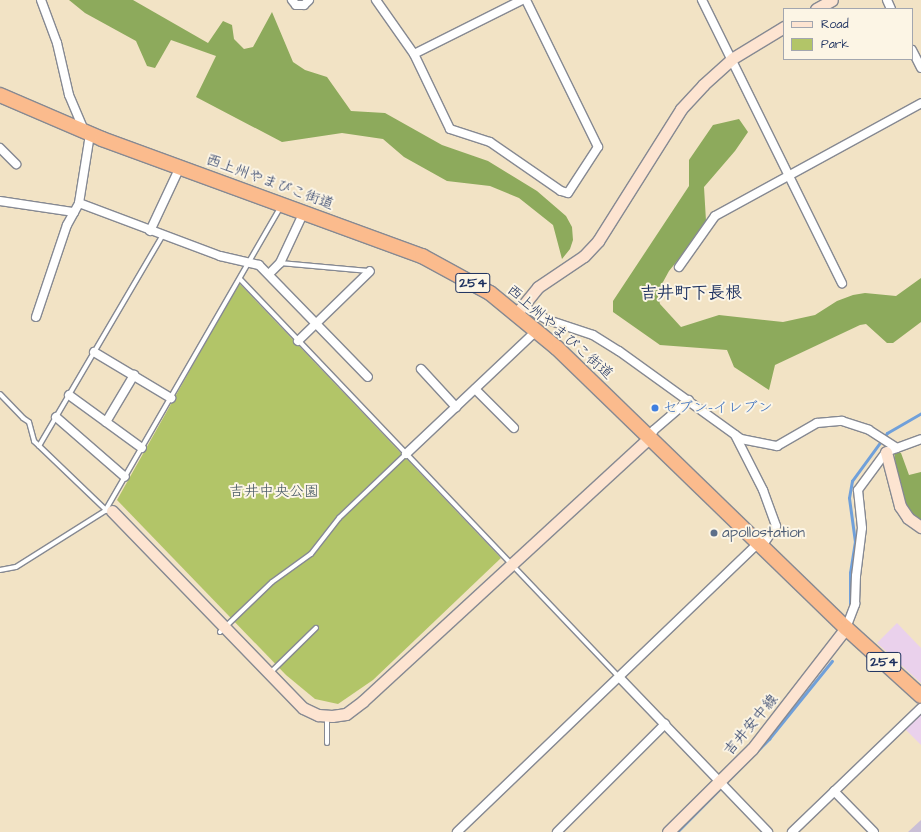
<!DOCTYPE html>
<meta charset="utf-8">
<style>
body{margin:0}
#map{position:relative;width:921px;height:832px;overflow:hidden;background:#f2e3c5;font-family:"Architects Daughter","Klee One",sans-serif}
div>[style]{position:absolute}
.built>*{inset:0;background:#ead1ec}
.industrial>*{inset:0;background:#cabfd6}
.green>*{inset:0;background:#b2c568}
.forest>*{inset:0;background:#8daa5c}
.stream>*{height:2.5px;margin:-1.25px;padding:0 1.25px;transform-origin:1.25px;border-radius:1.25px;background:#70a0da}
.roads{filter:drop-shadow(1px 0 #868992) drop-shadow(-1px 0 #868992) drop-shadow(0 1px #868992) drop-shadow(0 -1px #868992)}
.lane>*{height:4px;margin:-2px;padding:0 2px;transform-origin:2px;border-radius:2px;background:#fff}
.street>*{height:8px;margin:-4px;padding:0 4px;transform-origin:4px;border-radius:4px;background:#fff}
.secondary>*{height:11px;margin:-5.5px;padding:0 5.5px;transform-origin:5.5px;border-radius:5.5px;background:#fde4d1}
.highway>*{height:14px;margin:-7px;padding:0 7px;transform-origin:7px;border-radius:7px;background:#fbbb8d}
.dots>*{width:11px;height:11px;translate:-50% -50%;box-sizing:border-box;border:2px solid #fcf5e5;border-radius:50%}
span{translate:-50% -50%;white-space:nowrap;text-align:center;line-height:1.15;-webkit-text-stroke:4px #fcf5e5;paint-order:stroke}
.shield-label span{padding:1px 3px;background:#fcf5e5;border:1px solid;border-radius:3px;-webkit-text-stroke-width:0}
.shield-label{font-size:14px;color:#1b2f5e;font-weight:700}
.street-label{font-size:15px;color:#1b2f5e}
.shop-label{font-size:15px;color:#366cbe}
.left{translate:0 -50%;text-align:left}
.park-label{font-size:15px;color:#415460}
.service-label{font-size:15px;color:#4e5e75}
.quarter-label{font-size:17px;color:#1b2f5e;font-weight:700}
.legend{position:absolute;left:783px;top:8px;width:130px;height:52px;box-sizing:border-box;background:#fcf5e5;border:1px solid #a2a6af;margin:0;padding:5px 7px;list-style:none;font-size:12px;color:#1b2f5e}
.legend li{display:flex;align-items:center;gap:8px;height:20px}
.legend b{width:20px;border:1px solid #a2a6af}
</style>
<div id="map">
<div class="built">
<i style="clip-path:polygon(897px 623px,921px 648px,921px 683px,877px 643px)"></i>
<i style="clip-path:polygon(921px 710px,921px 745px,903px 727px)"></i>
</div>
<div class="industrial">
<i style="clip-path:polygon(921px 820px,921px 832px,908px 832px)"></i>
</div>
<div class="green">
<i style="clip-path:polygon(239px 283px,501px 558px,373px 680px,338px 704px,315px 699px,286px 675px,117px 500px)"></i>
</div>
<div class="forest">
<i style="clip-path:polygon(69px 0,133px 0,208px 43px,223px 21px,232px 25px,234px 39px,244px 49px,253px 47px,272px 12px,293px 62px,305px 70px,327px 77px,351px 111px,385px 113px,442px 145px,488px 161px,537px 191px,566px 216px,572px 227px,573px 240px,570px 249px,562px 259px,553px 225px,519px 198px,490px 186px,447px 181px,404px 157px,383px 139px,342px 133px,282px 142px,196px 97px,216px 56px,171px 40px,155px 68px,147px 66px,136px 41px,85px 13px)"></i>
<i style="clip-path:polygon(739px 119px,748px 132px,735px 151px,704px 187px,706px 221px,699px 234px,669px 271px,657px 293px,660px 304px,681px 327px,719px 315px,783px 322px,815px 315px,837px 301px,853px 295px,865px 293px,896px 296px,921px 278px,921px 322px,893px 343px,887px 343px,866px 324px,860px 325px,775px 365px,769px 390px,734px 367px,727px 350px,660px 345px,613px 312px,613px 301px,689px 186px,689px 160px,713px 125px)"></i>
<i style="clip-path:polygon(894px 452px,901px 453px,909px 475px,921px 472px,921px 521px,911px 515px,901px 500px)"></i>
</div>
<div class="stream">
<i style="left:850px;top:606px;width:33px;rotate:-90deg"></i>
<i style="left:850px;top:573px;width:31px;rotate:-81deg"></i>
<i style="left:855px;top:542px;width:44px;rotate:-97.8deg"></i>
<i style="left:849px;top:498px;width:17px;rotate:-80deg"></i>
<i style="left:852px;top:481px;width:59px;rotate:-53.9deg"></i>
<i style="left:887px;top:433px;width:39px;rotate:-30deg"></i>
<i style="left:677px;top:832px;width:131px;rotate:-45.3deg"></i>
<i style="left:769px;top:739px;width:100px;rotate:-51.1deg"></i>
</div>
<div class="roads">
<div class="lane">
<i style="left:280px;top:263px;width:89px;rotate:5.1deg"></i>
<i style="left:240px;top:279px;width:550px;rotate:46.4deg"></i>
<i style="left:0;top:394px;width:33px;rotate:46deg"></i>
<i style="left:23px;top:418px;width:7px;rotate:34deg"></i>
<i style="left:29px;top:422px;width:20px;rotate:75deg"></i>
<i style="left:34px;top:441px;width:101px;rotate:43.8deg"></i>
<i style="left:39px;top:446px;width:243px;rotate:-59.6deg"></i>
<i style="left:0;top:570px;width:16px;rotate:-11deg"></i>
<i style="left:16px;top:567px;width:105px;rotate:-32.2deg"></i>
<i style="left:105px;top:511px;width:352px;rotate:-60deg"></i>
<i style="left:220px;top:632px;width:72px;rotate:-43.9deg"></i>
<i style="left:272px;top:582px;width:48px;rotate:-35.7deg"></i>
<i style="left:311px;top:554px;width:46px;rotate:-52.1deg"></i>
<i style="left:339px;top:518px;width:93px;rotate:-43.7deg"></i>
<i style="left:271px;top:672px;width:63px;rotate:-44.4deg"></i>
<i style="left:327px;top:743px;width:26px;rotate:-90deg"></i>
</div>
<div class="street">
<i style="left:41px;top:0;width:46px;rotate:69.6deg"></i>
<i style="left:57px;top:43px;width:53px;rotate:77deg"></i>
<i style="left:69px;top:95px;width:39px;rotate:67deg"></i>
<i style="left:292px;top:0;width:6px;rotate:51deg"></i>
<i style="left:296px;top:5px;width:8px"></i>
<i style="left:304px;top:5px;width:7px;rotate:-45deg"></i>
<i style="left:376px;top:0;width:66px;rotate:54.9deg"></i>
<i style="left:414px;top:54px;width:83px;rotate:64.4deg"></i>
<i style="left:450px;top:129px;width:42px;rotate:18deg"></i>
<i style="left:490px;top:142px;width:86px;rotate:34.6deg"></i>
<i style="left:561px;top:191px;width:7px;rotate:16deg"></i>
<i style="left:568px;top:193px;width:55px;rotate:-56.9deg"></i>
<i style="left:598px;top:147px;width:164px;rotate:-116.1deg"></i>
<i style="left:702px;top:0;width:316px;rotate:63.7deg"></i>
<i style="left:887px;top:0;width:10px;rotate:66deg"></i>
<i style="left:912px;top:50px;width:20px;rotate:63deg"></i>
<i style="left:414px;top:54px;width:121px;rotate:-26.6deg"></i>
<i style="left:0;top:148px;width:23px;rotate:45deg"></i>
<i style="left:0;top:201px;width:75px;rotate:8.5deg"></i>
<i style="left:79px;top:203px;width:151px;rotate:20.6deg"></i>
<i style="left:220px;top:256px;width:40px;rotate:13deg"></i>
<i style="left:259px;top:265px;width:156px;rotate:45.8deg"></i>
<i style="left:150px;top:231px;width:71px;rotate:-64.9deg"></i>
<i style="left:679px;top:267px;width:62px;rotate:-54.8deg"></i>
<i style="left:715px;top:216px;width:235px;rotate:-28.7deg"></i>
<i style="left:269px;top:274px;width:16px;rotate:-45deg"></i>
<i style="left:280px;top:263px;width:54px;rotate:-64.9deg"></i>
<i style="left:528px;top:309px;width:23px;rotate:29deg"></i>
<i style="left:548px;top:320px;width:47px;rotate:18.4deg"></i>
<i style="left:593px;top:335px;width:31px;rotate:32deg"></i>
<i style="left:619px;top:351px;width:150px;rotate:35.8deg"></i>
<i style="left:741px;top:439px;width:37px;rotate:11deg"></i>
<i style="left:777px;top:446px;width:46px;rotate:-29.9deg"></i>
<i style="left:817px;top:423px;width:25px;rotate:-5deg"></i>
<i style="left:842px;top:421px;width:28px;rotate:18deg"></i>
<i style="left:869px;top:430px;width:33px;rotate:33deg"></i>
<i style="left:36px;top:317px;width:97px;rotate:-71.4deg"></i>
<i style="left:67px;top:225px;width:25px;rotate:-61deg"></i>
<i style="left:79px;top:203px;width:70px;rotate:-80.9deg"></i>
<i style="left:298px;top:341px;width:100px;rotate:-44.2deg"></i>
<i style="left:94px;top:352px;width:90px;rotate:30.9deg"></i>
<i style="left:421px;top:369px;width:52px;rotate:47.4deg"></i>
<i style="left:475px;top:389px;width:55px;rotate:45deg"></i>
<i style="left:69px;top:395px;width:90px;rotate:36deg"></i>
<i style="left:56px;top:417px;width:91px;rotate:41deg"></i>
<i style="left:106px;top:422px;width:55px;rotate:-59.2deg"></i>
<i style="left:735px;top:435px;width:62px;rotate:63deg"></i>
<i style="left:763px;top:490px;width:38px;rotate:70deg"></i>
<i style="left:776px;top:526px;width:24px;rotate:125deg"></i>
<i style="left:650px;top:437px;width:8px;rotate:-60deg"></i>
<i style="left:654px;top:430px;width:46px;rotate:-40.6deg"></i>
<i style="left:406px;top:454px;width:180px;rotate:-43.4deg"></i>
<i style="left:846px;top:628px;width:26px;rotate:-69deg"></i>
<i style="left:855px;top:604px;width:28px;rotate:-88deg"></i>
<i style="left:856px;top:576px;width:48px;rotate:-82.9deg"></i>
<i style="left:862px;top:528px;width:38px;rotate:-96deg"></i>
<i style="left:858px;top:490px;width:47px;rotate:-53.6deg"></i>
<i style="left:886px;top:452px;width:37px;rotate:-20deg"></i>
<i style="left:619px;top:677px;width:215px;rotate:46.1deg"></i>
<i style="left:834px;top:791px;width:57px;rotate:45.7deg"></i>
<i style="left:457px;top:832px;width:417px;rotate:-43.8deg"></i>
<i style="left:557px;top:832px;width:153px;rotate:-45deg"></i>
<i style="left:792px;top:832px;width:179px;rotate:-43.9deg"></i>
</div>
<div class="secondary">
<i style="left:816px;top:9px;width:18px;rotate:-29deg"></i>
<i style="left:517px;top:313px;width:33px;rotate:-51deg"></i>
<i style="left:538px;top:287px;width:55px;rotate:-34deg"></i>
<i style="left:584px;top:256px;width:21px;rotate:-47deg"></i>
<i style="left:598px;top:241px;width:156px;rotate:-57.8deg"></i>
<i style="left:681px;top:109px;width:33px;rotate:-47deg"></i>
<i style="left:703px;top:85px;width:40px;rotate:-42deg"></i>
<i style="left:733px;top:58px;width:60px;rotate:-31.3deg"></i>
<i style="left:886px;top:452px;width:56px;rotate:75.5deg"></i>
<i style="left:900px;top:506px;width:14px;rotate:56deg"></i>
<i style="left:908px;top:518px;width:16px;rotate:35deg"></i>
<i style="left:112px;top:511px;width:274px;rotate:45.9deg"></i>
<i style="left:303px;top:708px;width:17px;rotate:25deg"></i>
<i style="left:318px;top:715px;width:14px;rotate:4deg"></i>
<i style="left:332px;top:716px;width:14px;rotate:-8deg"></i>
<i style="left:346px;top:714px;width:21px;rotate:-37deg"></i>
<i style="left:363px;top:701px;width:390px;rotate:-42.6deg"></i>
<i style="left:668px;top:832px;width:118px;rotate:-44.7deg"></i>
<i style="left:752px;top:749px;width:153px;rotate:-52.2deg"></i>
</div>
<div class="highway">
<i style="left:0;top:95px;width:111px;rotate:23.3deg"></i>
<i style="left:102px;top:139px;width:341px;rotate:20.1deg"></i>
<i style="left:422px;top:256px;width:77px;rotate:28.6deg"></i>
<i style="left:490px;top:293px;width:87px;rotate:39.4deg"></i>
<i style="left:557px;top:348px;width:402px;rotate:44.1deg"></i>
<i style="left:846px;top:628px;width:101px;rotate:42.2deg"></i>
</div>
</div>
<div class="dots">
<i style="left:655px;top:408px;background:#3f7fe0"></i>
<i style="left:714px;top:533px;background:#5c6f8a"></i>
</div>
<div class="shield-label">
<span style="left:473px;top:283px">254</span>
<span style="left:884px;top:662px">254</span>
</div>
<div class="street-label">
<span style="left:270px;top:182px;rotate:20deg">西上州やまびこ街道</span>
<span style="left:560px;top:332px;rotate:41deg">西上州やまびこ街道</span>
<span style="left:751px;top:725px;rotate:-50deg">吉井安中線</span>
</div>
<div class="shop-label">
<span class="left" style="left:663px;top:408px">セブン-イレブン</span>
</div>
<div class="park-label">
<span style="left:274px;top:492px">吉井中央公園</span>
</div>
<div class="service-label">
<span class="left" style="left:722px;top:533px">apollostation</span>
</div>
<div class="quarter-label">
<span style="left:691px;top:294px">吉井町下長根</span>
</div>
<ul class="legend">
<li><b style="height:5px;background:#fde4d1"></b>Road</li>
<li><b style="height:11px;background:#b2c568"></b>Park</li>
</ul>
</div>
